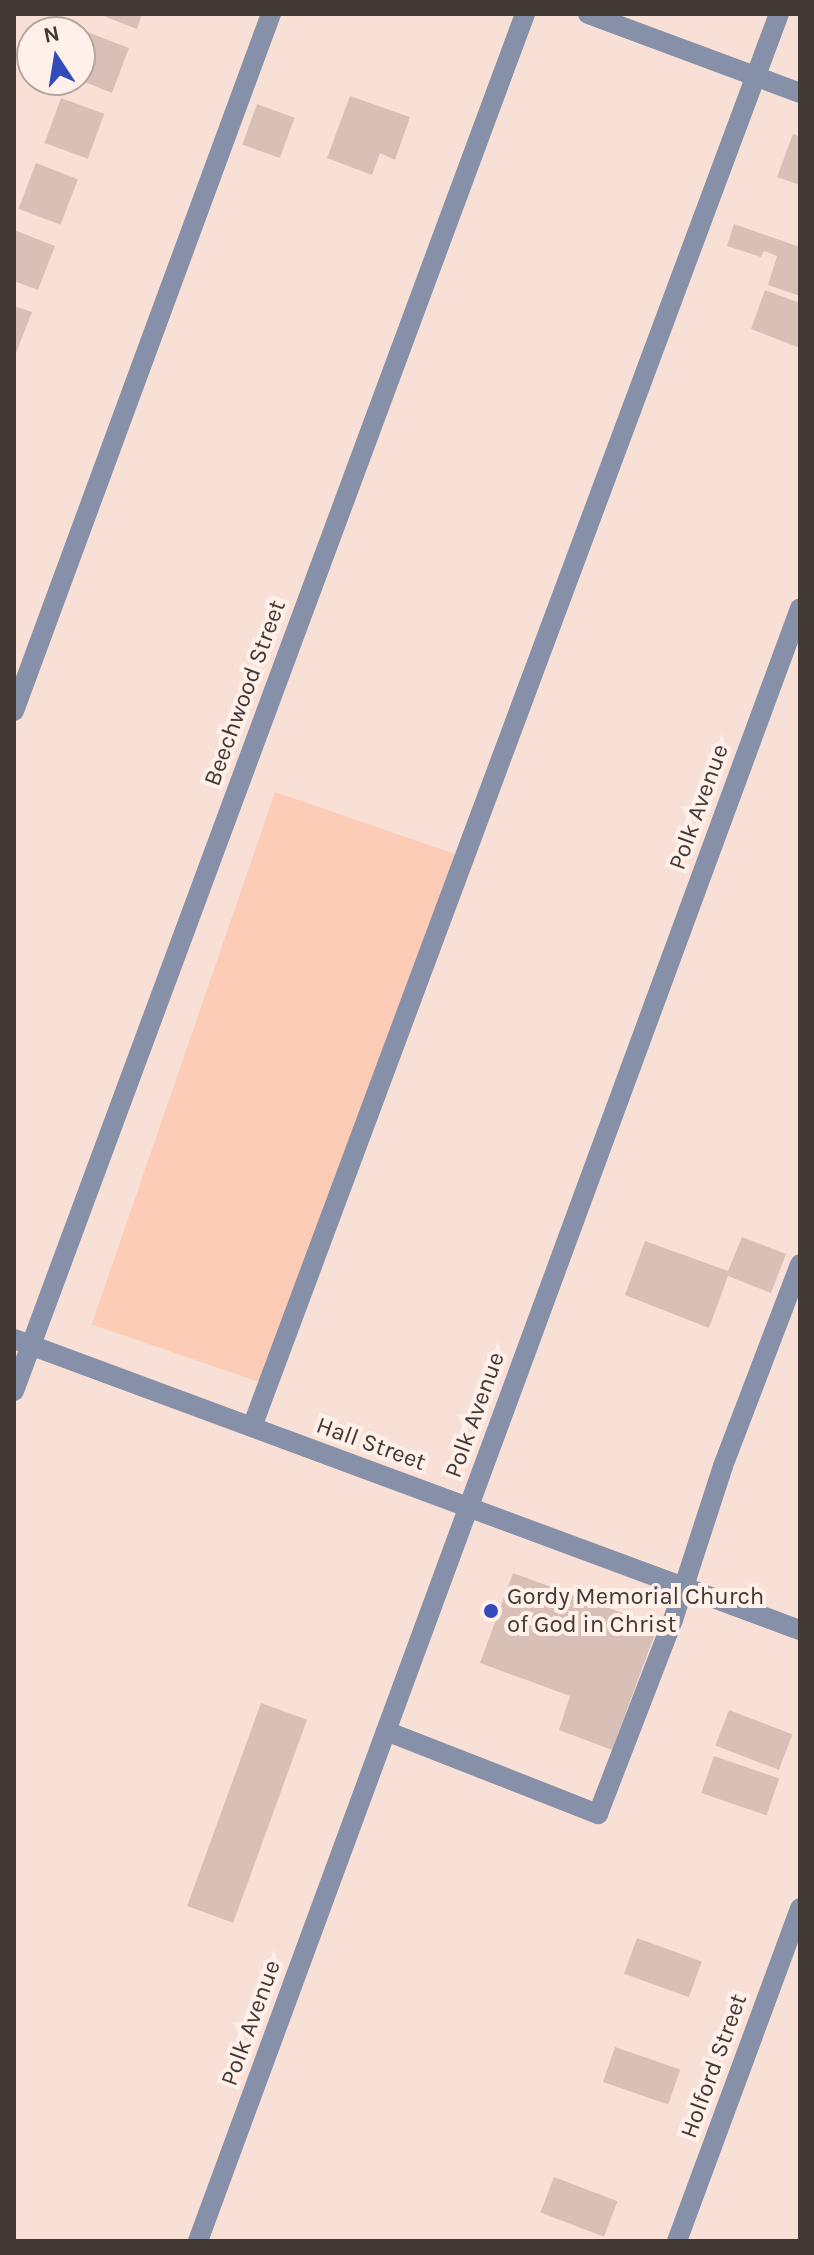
<!DOCTYPE html>
<style>
body{margin:0}
#map{position:relative;width:814px;height:2255px;overflow:hidden;background:#f9e0d6;font-family:Karla,sans-serif}
div>[style]{position:absolute}
.green>*{inset:0;background:#fcccb7;transform-origin:0 0}
.building>*{inset:0;background:#d8c0b6;transform-origin:0 0}
.minor>*{height:20px;margin:-10px;padding:0 10px;transform-origin:10px;border-radius:10px;background:#8690a9}
.dots>*{width:22px;height:22px;translate:-50% -50%;box-sizing:border-box;border:4px solid #fff0ea;border-radius:50%}
span{translate:-50% -50%;white-space:nowrap;text-align:center;line-height:1.15;-webkit-text-stroke:8px #fff0ea;paint-order:stroke}
.street-label{font-size:24px;color:#423834}
.poi-label{font-size:24px;color:#423834}
.left{translate:0 -50%;text-align:left}
.frame{position:absolute;inset:0;border:16px solid #423834;pointer-events:none}
.north{position:absolute;left:16px;top:16px;width:80px;height:80px;box-sizing:border-box;background:#fff0ea;border:2px solid #b3a6a1;border-radius:50%;rotate:348deg;font-size:22px;font-weight:700;line-height:32px;text-align:center;color:#423834}
.north::after{content:'';display:block;margin:auto;width:28px;height:36px;background:#334cbd;clip-path:polygon(50% 0,100% 100%,50% 72%,0 100%)}
</style>
<div id="map">
<div class="green">
<i style="left:275px;top:792px;width:196px;height:563px;rotate:19deg"></i>
</div>
<div class="building">
<i style="clip-path:polygon(98px 14px,142px 14px,137px 29px)"></i>
<i style="clip-path:polygon(87px 32px,129px 48px,112px 93px,80px 80px,80px 50px)"></i>
<i style="clip-path:polygon(350px 96px,410px 117px,395px 160px,380px 153px,372px 175px,327px 158px)"></i>
<i style="left:61px;top:98px;width:46px;height:48px;rotate:20deg"></i>
<i style="left:257px;top:104px;width:40px;height:43px;rotate:20deg"></i>
<i style="clip-path:polygon(793px 134px,800px 137px,800px 185px,777px 177px)"></i>
<i style="left:36px;top:163px;width:45px;height:49px;rotate:21deg"></i>
<i style="clip-path:polygon(734px 224px,800px 247px,800px 296px,768px 285px,777px 256px,764px 251px,761px 257px,727px 246px)"></i>
<i style="clip-path:polygon(14px 230px,55px 246px,38px 290px,14px 281px)"></i>
<i style="clip-path:polygon(765px 290px,800px 303px,800px 348px,751px 329px)"></i>
<i style="clip-path:polygon(14px 306px,32px 312px,14px 358px)"></i>
<i style="clip-path:polygon(742px 1237px,786px 1254px,771px 1293px,728px 1276px,709px 1328px,625px 1295px,645px 1241px,728px 1271px)"></i>
<i style="clip-path:polygon(513px 1573px,658px 1626px,612px 1750px,559px 1730px,570px 1696px,480px 1663px)"></i>
<i style="left:261px;top:1703px;width:49px;height:216px;rotate:20deg"></i>
<i style="left:729px;top:1710px;width:68px;height:38px;rotate:21deg"></i>
<i style="left:714px;top:1756px;width:69px;height:39px;rotate:19deg"></i>
<i style="left:637px;top:1938px;width:69px;height:38px;rotate:20deg"></i>
<i style="left:615px;top:2047px;width:69px;height:37px;rotate:19deg"></i>
<i style="left:554px;top:2177px;width:68px;height:38px;rotate:21deg"></i>
</div>
<div class="minor">
<i style="left:588px;top:14px;width:226px;rotate:20.4deg"></i>
<i style="left:14px;top:711px;width:743px;rotate:-69.76deg"></i>
<i style="left:14px;top:1339px;width:838px;rotate:20.32deg"></i>
<i style="left:14px;top:1391px;width:1469px;rotate:-69.64deg"></i>
<i style="left:252px;top:1427px;width:1508px;rotate:-69.55deg"></i>
<i style="left:386px;top:1731px;width:228px;rotate:21.4deg"></i>
<i style="left:598px;top:1814px;width:208px;rotate:-68.9deg"></i>
<i style="left:673px;top:1620px;width:162px;rotate:-72deg"></i>
<i style="left:723px;top:1466px;width:216px;rotate:-69.1deg"></i>
<i style="left:198px;top:2241px;width:1740px;rotate:-69.76deg"></i>
<i style="left:677px;top:2241px;width:355px;rotate:-69.7deg"></i>
</div>
<div class="dots">
<i style="left:491px;top:1611px;background:#334cbd"></i>
</div>
<div class="street-label">
<span style="left:245px;top:693px;rotate:-70deg">Beechwood Street</span>
<span style="left:699px;top:807px;rotate:-70deg">Polk Avenue</span>
<span style="left:475px;top:1415px;rotate:-70deg">Polk Avenue</span>
<span style="left:371px;top:1444px;rotate:20deg">Hall Street</span>
<span style="left:251px;top:2023px;rotate:-70deg">Polk Avenue</span>
<span style="left:714px;top:2066px;rotate:-70deg">Holford Street</span>
</div>
<div class="poi-label">
<span class="left" style="left:507px;top:1611px">Gordy Memorial Church<br>of God in Christ</span>
</div>
<div class="frame"></div>
<div class="north">N</div>
</div>
